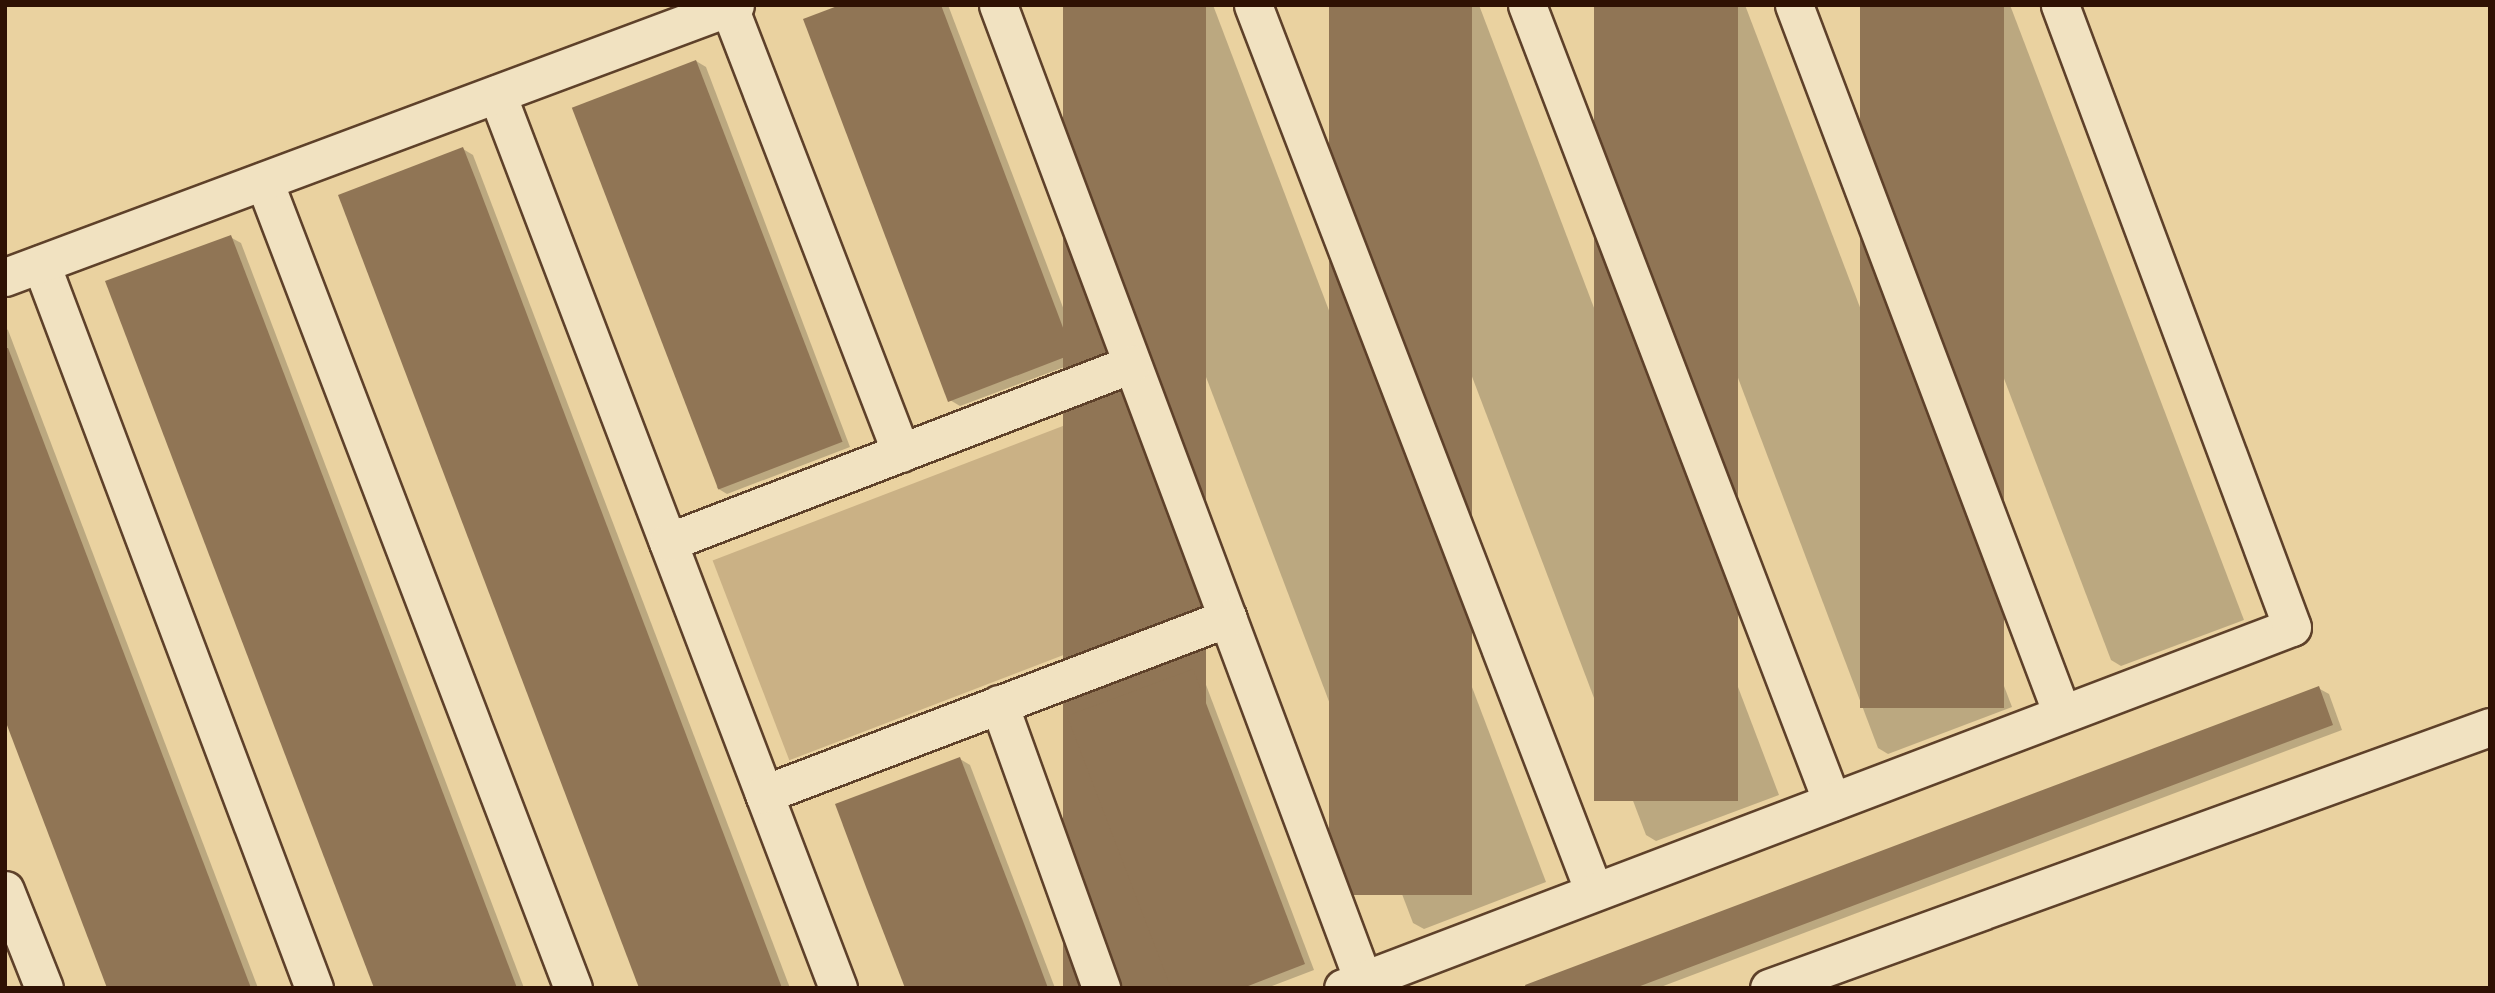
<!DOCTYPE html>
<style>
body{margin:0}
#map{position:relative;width:2495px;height:993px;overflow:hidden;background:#ead2a0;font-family:"IM FELL Double Pica",serif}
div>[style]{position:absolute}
.green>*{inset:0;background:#cab185;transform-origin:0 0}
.shadow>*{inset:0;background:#0003}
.building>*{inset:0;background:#907555;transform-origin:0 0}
.roads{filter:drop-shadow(2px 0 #5e412a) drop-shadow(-2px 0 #5e412a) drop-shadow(0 2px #5e412a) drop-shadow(0 -2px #5e412a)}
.minor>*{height:37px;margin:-18.5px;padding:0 18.5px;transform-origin:18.5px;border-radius:18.5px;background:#f1e2c1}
span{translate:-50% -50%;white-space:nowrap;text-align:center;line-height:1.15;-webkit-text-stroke:5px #f1e2c1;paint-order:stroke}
.frame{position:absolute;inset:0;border:7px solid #2f1103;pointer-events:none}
</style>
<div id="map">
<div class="green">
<i style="left:1115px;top:406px;width:214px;height:431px;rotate:69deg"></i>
</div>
<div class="shadow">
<i style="clip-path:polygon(845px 5px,948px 5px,1083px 360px,960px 406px,950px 400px)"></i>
<i style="clip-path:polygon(1065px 5px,1213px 5px,1546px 882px,1424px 929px,1413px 923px)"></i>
<i style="clip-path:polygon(1331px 5px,1479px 5px,1779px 795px,1656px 841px,1646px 835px)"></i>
<i style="clip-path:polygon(1597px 5px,1745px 5px,2012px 707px,1888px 754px,1878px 748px)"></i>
<i style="clip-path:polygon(1862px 5px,2010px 5px,2244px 620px,2121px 666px,2111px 660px)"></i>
<i style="clip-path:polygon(696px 61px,706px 67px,850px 447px,727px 494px,717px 488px)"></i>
<i style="clip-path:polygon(463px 149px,473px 155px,790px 988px,641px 988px)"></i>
<i style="clip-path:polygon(230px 237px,241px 243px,524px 988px,375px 988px)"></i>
<i style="clip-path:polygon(5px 328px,8px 330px,258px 988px,110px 988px,5px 712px)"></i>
<i style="clip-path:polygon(1192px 671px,1203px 677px,1314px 970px,1267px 988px,1172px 988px)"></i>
<i style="clip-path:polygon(2318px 688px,2329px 694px,2342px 730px,1658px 988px,1523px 988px)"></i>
<i style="clip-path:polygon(960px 759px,970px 765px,1055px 988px,907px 988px)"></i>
</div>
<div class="building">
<i style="clip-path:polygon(840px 5px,941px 5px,1073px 354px,948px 402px,803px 19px)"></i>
<i style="left:1063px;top:5px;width:143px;height:983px"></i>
<i style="left:1329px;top:5px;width:143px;height:890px"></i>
<i style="left:1594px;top:5px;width:144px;height:796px"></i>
<i style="left:1860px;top:5px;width:144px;height:703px"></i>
<i style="left:696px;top:60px;width:409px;height:133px;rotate:69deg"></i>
<i style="clip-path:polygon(463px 147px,476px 180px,782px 988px,639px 988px,582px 838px,338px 195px)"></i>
<i style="clip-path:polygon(231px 235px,264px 321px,517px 988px,374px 988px,319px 844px,105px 281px)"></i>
<i style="clip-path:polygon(5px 348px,8px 348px,251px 988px,107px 988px,5px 720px)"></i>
<i style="clip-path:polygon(1193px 669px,1305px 964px,1243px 988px,1171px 988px,1067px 716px)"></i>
<i style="clip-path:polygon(2319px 686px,2333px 725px,2290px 741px,1635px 988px,1526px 988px,1525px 985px)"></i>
<i style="clip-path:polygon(960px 757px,1023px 921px,1048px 988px,905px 988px,866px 887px,835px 804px)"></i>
</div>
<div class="roads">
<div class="minor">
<i style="left:998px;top:5px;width:1041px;rotate:69.48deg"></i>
<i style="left:1253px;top:5px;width:950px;rotate:68.97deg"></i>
<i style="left:1527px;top:5px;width:853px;rotate:69.06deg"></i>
<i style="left:1794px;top:5px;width:758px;rotate:69.29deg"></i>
<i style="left:729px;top:7px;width:478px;rotate:68.9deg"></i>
<i style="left:497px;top:94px;width:957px;rotate:69.12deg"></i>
<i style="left:264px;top:181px;width:864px;rotate:69.05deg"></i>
<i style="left:41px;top:264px;width:774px;rotate:69.34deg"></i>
<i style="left:5px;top:277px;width:779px;rotate:-20.44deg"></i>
<i style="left:668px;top:542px;width:497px;rotate:-21deg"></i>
<i style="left:999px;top:704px;width:302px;rotate:70.2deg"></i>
<i style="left:764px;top:794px;width:496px;rotate:-20.8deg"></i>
<i style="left:5px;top:890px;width:105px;rotate:68.3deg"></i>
<i style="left:1343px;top:988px;width:1015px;rotate:-20.83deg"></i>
<i style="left:2292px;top:627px;width:664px;rotate:-110.46deg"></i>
<i style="left:1769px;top:988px;width:767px;rotate:-19.9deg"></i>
</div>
</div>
<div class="frame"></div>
</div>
